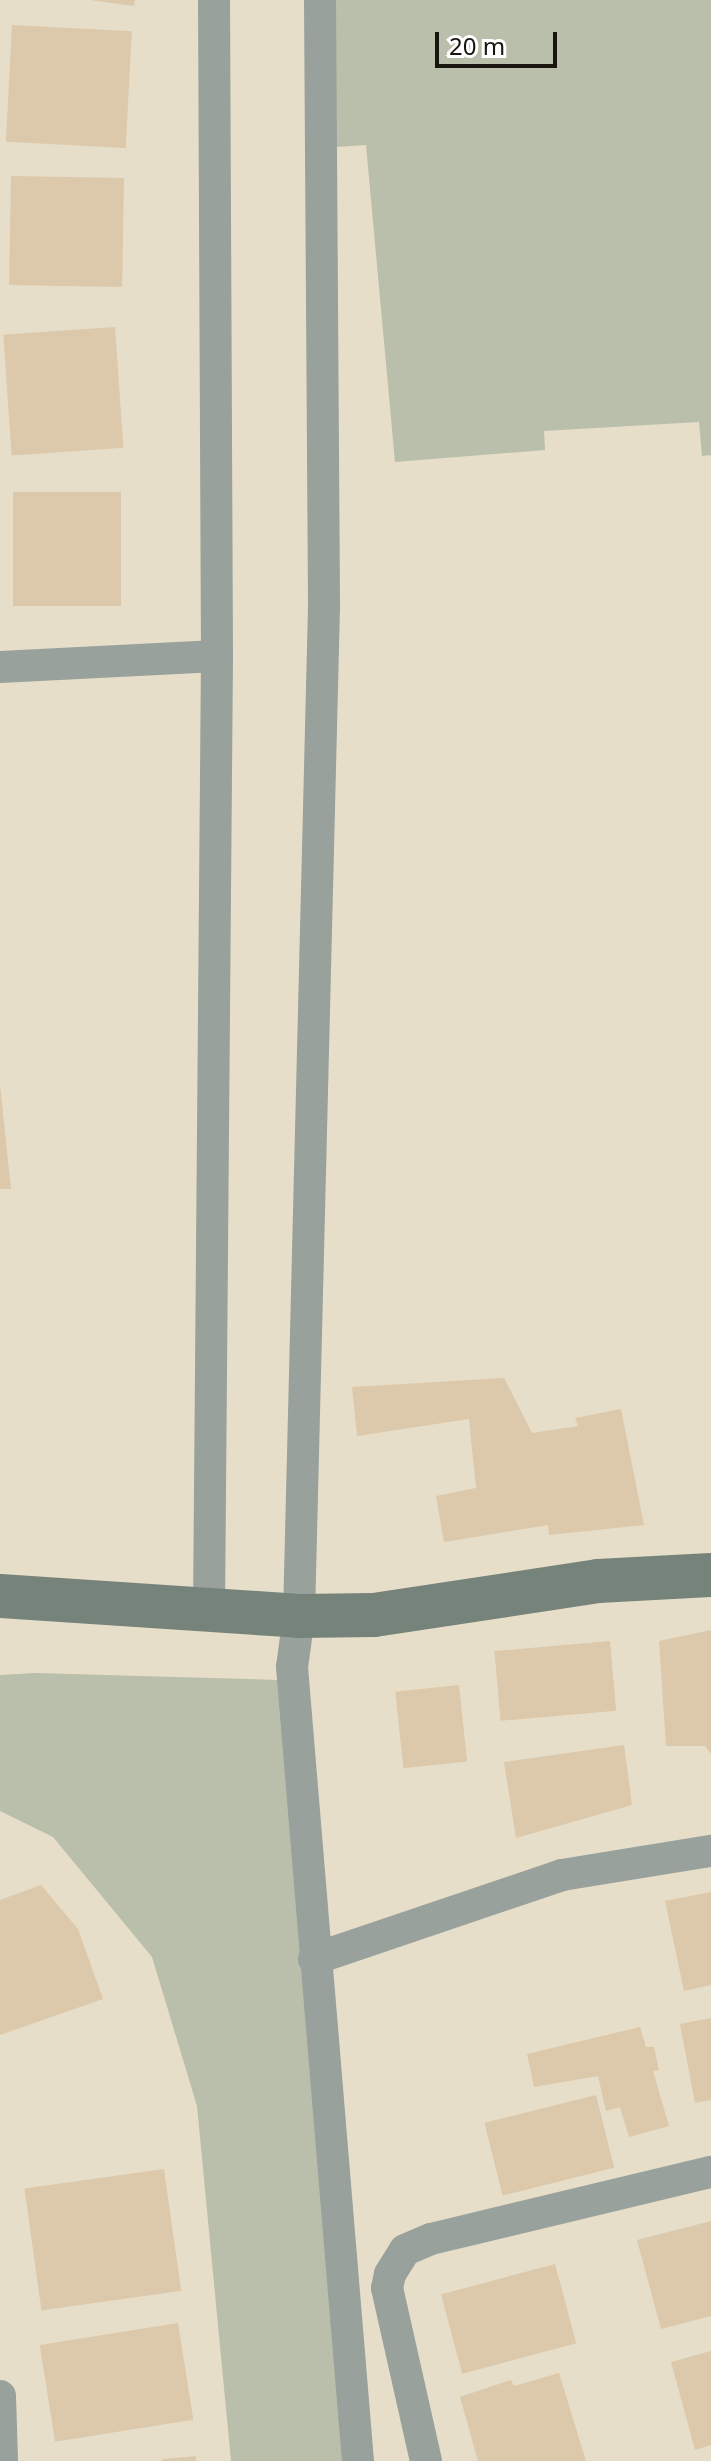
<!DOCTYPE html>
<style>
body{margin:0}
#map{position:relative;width:711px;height:2461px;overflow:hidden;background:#e7dec9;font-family:"Noto Sans",sans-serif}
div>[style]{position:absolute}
.green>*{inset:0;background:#b9bfaa}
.building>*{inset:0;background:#dcc8aa;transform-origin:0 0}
.street>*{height:32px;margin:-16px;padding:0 16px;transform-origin:16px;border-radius:16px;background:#98a19b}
.secondary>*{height:44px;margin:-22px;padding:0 22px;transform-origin:22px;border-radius:22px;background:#76837b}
span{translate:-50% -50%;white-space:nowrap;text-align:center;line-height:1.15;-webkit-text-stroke:8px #fff;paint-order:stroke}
.scale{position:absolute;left:435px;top:32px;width:122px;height:36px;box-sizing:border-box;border:4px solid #19150e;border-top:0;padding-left:10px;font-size:24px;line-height:28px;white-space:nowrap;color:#19150e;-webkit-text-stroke:6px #fff;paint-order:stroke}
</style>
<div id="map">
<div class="green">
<i style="clip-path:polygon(320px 0,711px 0,711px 455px,702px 456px,699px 422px,544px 431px,545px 450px,395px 462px,366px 145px,321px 148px)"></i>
<i style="clip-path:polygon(36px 1673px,279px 1680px,350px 2461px,231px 2461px,197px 2106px,152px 1957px,53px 1837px,0 1811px,0 1675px)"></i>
</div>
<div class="building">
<i style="clip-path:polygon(90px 0,135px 0,134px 6px)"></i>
<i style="left:12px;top:25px;width:120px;height:117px;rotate:3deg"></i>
<i style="left:124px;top:178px;width:109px;height:113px;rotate:91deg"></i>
<i style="left:115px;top:327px;width:121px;height:112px;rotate:86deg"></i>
<i style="left:13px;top:492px;width:108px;height:114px"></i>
<i style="clip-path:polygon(0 1085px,11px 1189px,0 1189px)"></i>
<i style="clip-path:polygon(504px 1378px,532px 1433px,578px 1426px,575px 1418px,621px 1409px,644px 1525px,549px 1535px,548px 1525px,444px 1542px,436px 1496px,476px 1488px,469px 1419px,357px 1436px,352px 1387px)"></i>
<i style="clip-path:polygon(711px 1630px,711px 1754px,705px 1746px,666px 1746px,659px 1641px)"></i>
<i style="left:610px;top:1641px;width:70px;height:116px;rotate:85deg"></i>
<i style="left:459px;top:1685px;width:77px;height:64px;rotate:84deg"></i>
<i style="clip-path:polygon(624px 1745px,632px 1805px,516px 1838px,504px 1762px)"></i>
<i style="clip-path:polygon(41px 1885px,78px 1929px,103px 1999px,0 2035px,0 1900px)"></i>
<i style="clip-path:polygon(711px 1892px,711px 1985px,684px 1991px,665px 1901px)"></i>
<i style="clip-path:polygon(711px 2018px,711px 2100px,695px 2103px,680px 2024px)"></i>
<i style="clip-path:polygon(640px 2027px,646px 2047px,654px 2047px,659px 2070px,653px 2071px,669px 2126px,629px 2137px,620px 2107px,606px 2111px,598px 2076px,534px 2087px,527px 2054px)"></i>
<i style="left:596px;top:2095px;width:75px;height:115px;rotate:76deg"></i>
<i style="left:164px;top:2169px;width:123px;height:141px;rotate:82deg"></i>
<i style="clip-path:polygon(711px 2221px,711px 2316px,661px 2329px,637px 2240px)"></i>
<i style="left:555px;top:2264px;width:82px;height:118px;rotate:75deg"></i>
<i style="left:178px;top:2323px;width:98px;height:140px;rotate:81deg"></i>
<i style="clip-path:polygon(711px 2351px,711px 2445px,695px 2450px,671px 2362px)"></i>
<i style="clip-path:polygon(559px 2373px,586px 2461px,478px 2461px,460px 2397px,511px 2380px,514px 2386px)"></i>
<i style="clip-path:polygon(196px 2456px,196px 2461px,162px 2461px,162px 2459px)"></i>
</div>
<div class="street">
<i style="left:320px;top:0;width:607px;rotate:89.62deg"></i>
<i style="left:324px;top:607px;width:1009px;rotate:91.42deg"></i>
<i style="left:299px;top:1616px;width:51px;rotate:97.8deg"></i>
<i style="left:292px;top:1667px;width:797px;rotate:85.25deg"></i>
<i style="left:0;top:667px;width:217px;rotate:-2.9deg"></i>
<i style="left:209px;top:1610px;width:954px;rotate:-89.52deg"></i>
<i style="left:217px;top:656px;width:656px;rotate:-90.26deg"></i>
<i style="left:314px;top:1959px;width:262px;rotate:-18.7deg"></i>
<i style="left:562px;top:1875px;width:151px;rotate:-9.2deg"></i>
<i style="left:0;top:2396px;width:65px;rotate:88.2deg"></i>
<i style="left:426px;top:2461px;width:177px;rotate:-102.7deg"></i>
<i style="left:387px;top:2288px;width:14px;rotate:-78deg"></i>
<i style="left:390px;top:2274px;width:28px;rotate:-58deg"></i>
<i style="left:405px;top:2250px;width:28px;rotate:-23deg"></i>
<i style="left:431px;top:2239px;width:288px;rotate:-13.5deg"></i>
</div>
<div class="secondary">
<i style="left:0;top:1596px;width:300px;rotate:3.8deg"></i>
<i style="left:299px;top:1616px;width:75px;rotate:-0.8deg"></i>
<i style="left:374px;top:1615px;width:227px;rotate:-8.6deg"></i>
<i style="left:598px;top:1581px;width:113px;rotate:-3deg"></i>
</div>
<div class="scale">20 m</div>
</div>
